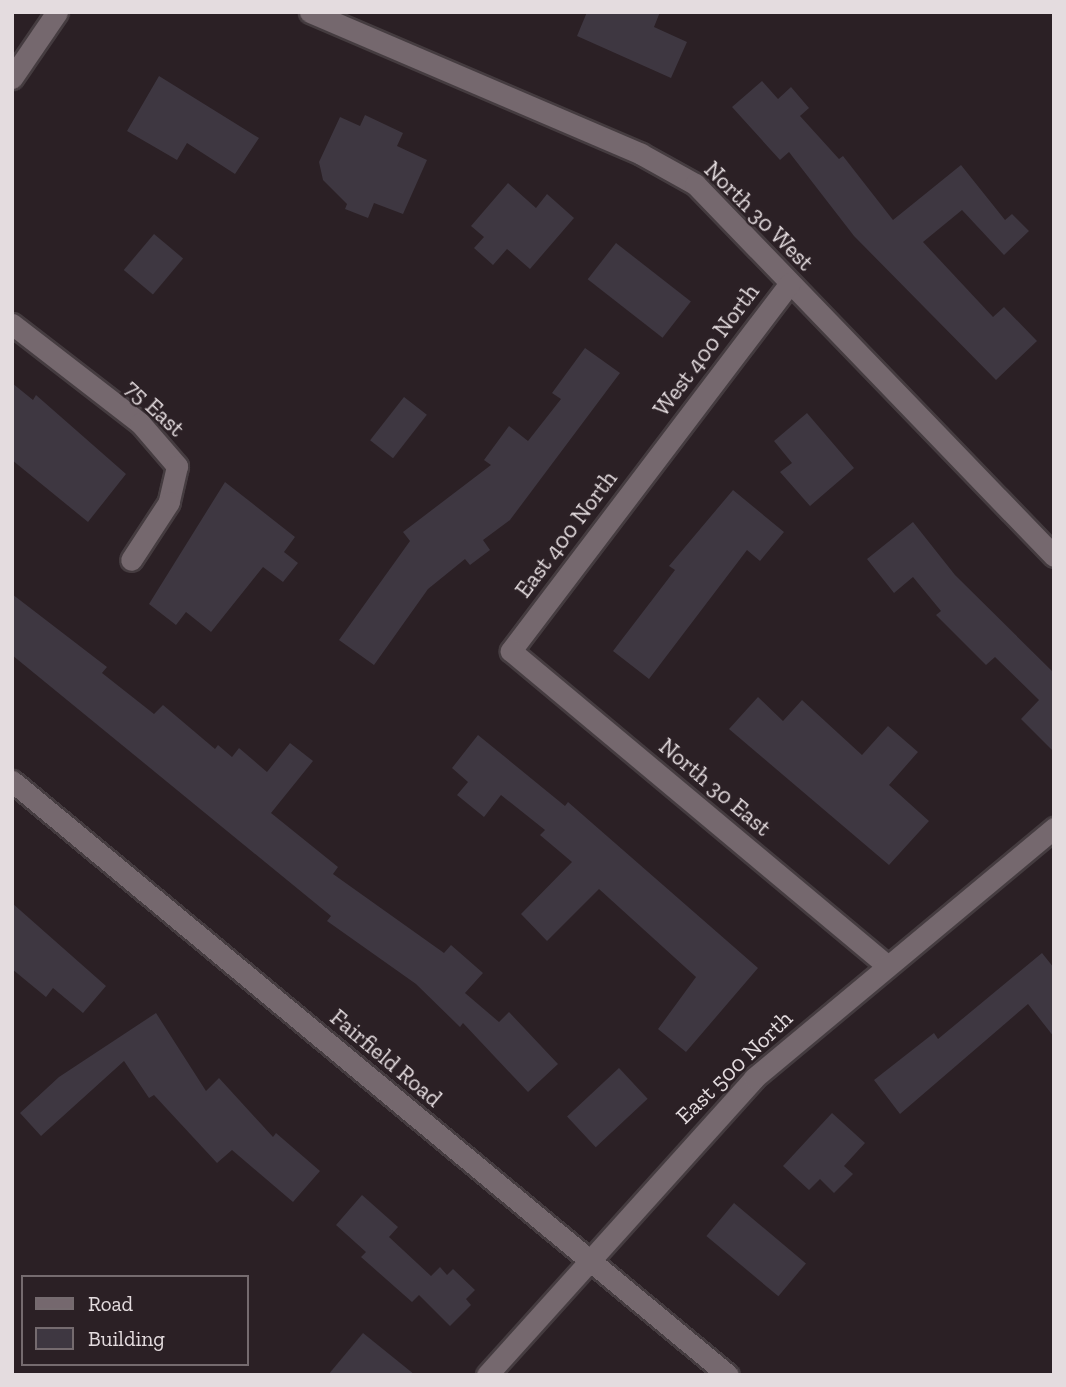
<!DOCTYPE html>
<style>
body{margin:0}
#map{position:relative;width:1066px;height:1387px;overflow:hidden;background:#2b2025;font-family:"Zilla Slab",serif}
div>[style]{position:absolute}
.building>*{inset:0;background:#3e3741;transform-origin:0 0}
.roads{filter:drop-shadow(2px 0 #453c40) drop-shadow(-2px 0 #453c40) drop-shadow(0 2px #453c40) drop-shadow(0 -2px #453c40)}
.street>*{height:21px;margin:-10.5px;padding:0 10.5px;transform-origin:10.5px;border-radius:10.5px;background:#75686e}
.secondary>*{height:21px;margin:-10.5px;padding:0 10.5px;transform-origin:10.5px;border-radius:10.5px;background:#75686e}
span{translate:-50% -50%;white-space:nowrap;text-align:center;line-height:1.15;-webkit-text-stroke:5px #2b2025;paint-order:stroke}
.street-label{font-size:23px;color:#e4dcdf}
.frame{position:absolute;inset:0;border:14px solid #e4dcdf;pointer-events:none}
.legend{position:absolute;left:21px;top:1275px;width:228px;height:91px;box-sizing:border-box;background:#2b2025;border:2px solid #756b6f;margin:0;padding:9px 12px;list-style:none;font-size:21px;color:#e4dcdf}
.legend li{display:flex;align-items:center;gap:14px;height:35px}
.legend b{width:35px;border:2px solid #756b6f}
</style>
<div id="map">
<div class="building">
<i style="clip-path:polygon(587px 12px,660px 12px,654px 27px,687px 42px,671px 78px,577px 36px)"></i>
<i style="clip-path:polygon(159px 76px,259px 138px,235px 174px,187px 143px,177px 160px,127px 131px)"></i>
<i style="clip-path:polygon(762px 81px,778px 99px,791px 87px,809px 108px,800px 116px,839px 159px,843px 156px,893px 220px,961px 165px,1005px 220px,1012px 214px,1029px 231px,1004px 255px,962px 210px,923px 242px,993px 317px,1004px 307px,1037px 341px,996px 380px,854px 236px,789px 152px,780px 160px,732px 107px)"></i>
<i style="clip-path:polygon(365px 115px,403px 133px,397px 146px,427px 160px,403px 214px,374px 203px,368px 218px,345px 209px,347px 204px,323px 180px,319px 162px,340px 117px,360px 126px)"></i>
<i style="clip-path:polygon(508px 183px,536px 208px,547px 194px,574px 218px,530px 269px,507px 249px,493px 265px,474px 248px,484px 237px,471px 226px)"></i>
<i style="left:154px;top:234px;width:38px;height:47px;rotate:40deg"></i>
<i style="left:616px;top:243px;width:95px;height:46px;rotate:38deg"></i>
<i style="clip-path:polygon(585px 348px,620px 373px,510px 520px,483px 540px,490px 550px,470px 565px,465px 559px,428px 589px,374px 665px,339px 640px,410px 541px,403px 532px,491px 465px,484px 460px,509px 426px,528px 441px,561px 399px,552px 393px)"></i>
<i style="clip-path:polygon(12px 383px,33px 400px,36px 395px,126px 474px,88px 522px,12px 460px)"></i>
<i style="left:404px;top:397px;width:29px;height:55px;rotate:38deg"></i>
<i style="clip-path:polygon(807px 413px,854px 468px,810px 506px,780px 472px,792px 463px,774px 441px)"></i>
<i style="clip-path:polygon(225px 482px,295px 537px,284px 552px,298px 563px,283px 582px,263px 567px,211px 632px,186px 612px,176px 625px,149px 604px)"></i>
<i style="clip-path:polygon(733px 490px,784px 532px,760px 561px,747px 550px,649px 679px,613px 651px,675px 570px,669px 566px)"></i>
<i style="clip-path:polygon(913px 522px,955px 575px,1054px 673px,1054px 752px,1021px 719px,1039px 700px,995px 657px,986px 665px,936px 615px,941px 611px,913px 577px,894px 593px,867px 559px)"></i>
<i style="clip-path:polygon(12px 594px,107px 667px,102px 673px,154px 714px,163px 705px,215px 749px,218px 745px,232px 757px,239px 748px,267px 772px,290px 743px,313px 761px,271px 813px,338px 867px,333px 874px,444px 953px,451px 945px,483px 973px,465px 993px,499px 1022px,509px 1012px,558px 1064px,528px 1092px,463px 1023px,460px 1027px,416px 984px,327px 921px,331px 916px,12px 655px)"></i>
<i style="clip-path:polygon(758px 697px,783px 721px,802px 700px,862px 755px,888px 726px,918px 752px,889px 785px,929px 821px,889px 865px,729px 729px)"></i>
<i style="clip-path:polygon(478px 735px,565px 806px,568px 802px,758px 968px,686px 1052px,658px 1029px,696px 977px,599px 889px,547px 941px,521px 914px,572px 862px,540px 835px,545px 830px,501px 795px,484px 817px,457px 795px,468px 782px,452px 768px)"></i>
<i style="clip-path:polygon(12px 903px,106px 986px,83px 1013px,53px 988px,46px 997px,12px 969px)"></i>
<i style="clip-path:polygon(1042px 953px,1054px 968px,1054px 1037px,1028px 1004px,900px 1114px,874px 1080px,934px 1033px,938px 1039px)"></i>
<i style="clip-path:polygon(156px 1013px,206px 1091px,219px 1078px,273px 1137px,276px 1133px,320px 1171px,293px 1202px,232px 1150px,217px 1163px,154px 1095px,149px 1098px,124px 1061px,41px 1136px,20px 1113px,59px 1077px)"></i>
<i style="left:619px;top:1068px;width:42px;height:71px;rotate:47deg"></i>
<i style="clip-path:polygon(832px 1113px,865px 1143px,844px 1166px,853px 1174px,834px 1193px,820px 1179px,809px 1190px,783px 1166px)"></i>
<i style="clip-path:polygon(362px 1195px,398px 1227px,389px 1237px,431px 1276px,440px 1267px,447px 1275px,453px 1269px,475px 1290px,466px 1299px,471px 1305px,450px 1326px,419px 1295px,412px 1302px,361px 1257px,366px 1252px,336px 1225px)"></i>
<i style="left:734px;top:1203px;width:94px;height:43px;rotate:40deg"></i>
<i style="clip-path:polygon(363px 1333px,415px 1375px,328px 1375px)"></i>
</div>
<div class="roads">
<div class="street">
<i style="left:310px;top:12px;width:360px;rotate:23.2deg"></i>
<i style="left:641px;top:154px;width:62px;rotate:29.1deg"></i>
<i style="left:695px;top:184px;width:517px;rotate:46.02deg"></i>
<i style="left:790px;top:283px;width:462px;rotate:127.2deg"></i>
<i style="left:511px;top:651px;width:488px;rotate:39.9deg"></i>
<i style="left:12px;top:324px;width:162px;rotate:37.7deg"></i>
<i style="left:140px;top:423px;width:57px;rotate:49.3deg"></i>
<i style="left:177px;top:466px;width:37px;rotate:103deg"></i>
<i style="left:169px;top:502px;width:69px;rotate:123.2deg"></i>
<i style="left:487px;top:1375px;width:399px;rotate:-48deg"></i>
<i style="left:754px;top:1078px;width:391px;rotate:-39.8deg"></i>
</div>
<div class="secondary">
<i style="left:12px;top:78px;width:80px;rotate:-55.7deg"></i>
<i style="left:12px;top:781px;width:930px;rotate:39.68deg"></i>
</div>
</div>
<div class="street-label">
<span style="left:759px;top:216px;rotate:45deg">North 30 West</span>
<span style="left:706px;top:350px;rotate:-53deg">West 400 North</span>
<span style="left:155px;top:408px;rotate:43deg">75 East</span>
<span style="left:566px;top:534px;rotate:-53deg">East 400 North</span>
<span style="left:715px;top:787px;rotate:40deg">North 30 East</span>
<span style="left:386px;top:1058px;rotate:40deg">Fairfield Road</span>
<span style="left:734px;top:1067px;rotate:-44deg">East 500 North</span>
</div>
<div class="frame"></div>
<ul class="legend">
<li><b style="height:9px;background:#75686e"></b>Road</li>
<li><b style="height:19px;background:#3e3741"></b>Building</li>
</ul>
</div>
